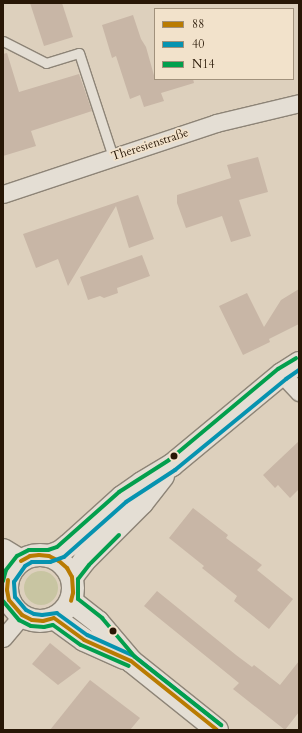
<!DOCTYPE html>
<meta charset="utf-8">
<style>
body{margin:0}
#map{position:relative;width:302px;height:733px;overflow:hidden;background:#ddd0bd;font-family:Cardo,serif}
div>[style]{position:absolute}
.green>*{inset:0;background:#c8c5a2}
.round{border-radius:50%}
.building>*{inset:0;background:#c8b6a6}
.roads{filter:drop-shadow(1px 0 #8d8477) drop-shadow(-1px 0 #8d8477) drop-shadow(0 1px #8d8477) drop-shadow(0 -1px #8d8477)}
.lane>*{height:9px;margin:-4.5px;padding:0 4.5px;transform-origin:4.5px;border-radius:4.5px;background:#e4ded4}
.street>*{height:17px;margin:-8.5px;padding:0 8.5px;transform-origin:8.5px;border-radius:8.5px;background:#e4ded4}
.secondary>*{height:22px;margin:-11px;padding:0 11px;transform-origin:11px;border-radius:11px;background:#e4ded4}
.secondary>.ring{margin:-11px;padding:0;box-sizing:content-box;background:none;border:22px solid #e4ded4;border-radius:50%}
.bus-1>*{height:4px;margin:-2px;padding:0 2px;transform-origin:2px;border-radius:2px;background:#b97b02}
.bus-2>*{height:4px;margin:-2px;padding:0 2px;transform-origin:2px;border-radius:2px;background:#0693b0}
.bus-3>*{height:4px;margin:-2px;padding:0 2px;transform-origin:2px;border-radius:2px;background:#029f4d}
.dots>*{width:11px;height:11px;translate:-50% -50%;box-sizing:border-box;border:2px solid #f2e2cb;border-radius:50%}
span{translate:-50% -50%;white-space:nowrap;text-align:center;line-height:1.15;-webkit-text-stroke:3.5px #f2e2cb;paint-order:stroke}
.street-label{font-size:12px;color:#281706}
.frame{position:absolute;inset:0;border:4px solid #281706;pointer-events:none}
.legend{position:absolute;left:154px;top:8px;width:140px;height:72px;box-sizing:border-box;background:#f2e2cb;border:1px solid #a1917c;margin:0;padding:5px 7px;list-style:none;font-size:12px;color:#281706}
.legend li{display:flex;align-items:center;gap:8px;height:20px}
.legend b{width:20px;border:1px solid #a1917c}
</style>
<div id="map">
<div class="green">
<i class="round" style="left:24px;top:571px;width:34px;height:34px"></i>
</div>
<div class="building">
<i style="clip-path:polygon(30px 3px,62px 3px,73px 37px,44px 46px)"></i>
<i style="clip-path:polygon(133px 15px,141px 39px,146px 47px,155px 79px,193px 79px,194px 83px,161px 93px,164px 101px,144px 107px,140px 95px,130px 99px,116px 56px,112px 58px,102px 25px)"></i>
<i style="clip-path:polygon(7px 53px,19px 92px,79px 74px,92px 111px,31px 131px,36px 146px,3px 156px,3px 54px)"></i>
<i style="clip-path:polygon(258px 157px,268px 192px,239px 200px,251px 236px,231px 242px,222px 216px,186px 228px,177px 203px,177px 195px,231px 178px,227px 165px)"></i>
<i style="clip-path:polygon(138px 195px,154px 239px,129px 248px,116px 206px,68px 286px,58px 259px,36px 268px,23px 234px)"></i>
<i style="clip-path:polygon(142px 255px,150px 276px,117px 288px,118px 293px,104px 298px,100px 296px,88px 300px,80px 277px)"></i>
<i style="clip-path:polygon(299px 289px,299px 324px,269px 339px,270px 342px,243px 355px,219px 306px,247px 293px,264px 327px,281px 300px)"></i>
<i style="clip-path:polygon(299px 441px,299px 489px,290px 498px,278px 485px,275px 488px,263px 475px)"></i>
<i style="clip-path:polygon(193px 508px,228px 535px,226px 538px,262px 565px,257px 570px,293px 599px,269px 629px,234px 601px,237px 596px,202px 568px,204px 566px,169px 538px)"></i>
<i style="clip-path:polygon(157px 591px,236px 655px,252px 667px,254px 665px,280px 685px,299px 661px,299px 712px,285px 730px,233px 689px,239px 683px,144px 606px)"></i>
<i style="clip-path:polygon(50px 643px,81px 668px,58px 685px,32px 664px)"></i>
<i style="clip-path:polygon(90px 680px,140px 718px,130px 730px,50px 730px)"></i>
</div>
<div class="roads">
<div class="lane">
<i style="left:3px;top:41px;width:48px;rotate:27.1deg"></i>
<i style="left:46px;top:63px;width:34px;rotate:-17deg"></i>
<i style="left:79px;top:53px;width:109px;rotate:71.9deg"></i>
</div>
<div class="street">
<i style="left:3px;top:194px;width:225px;rotate:-18.4deg"></i>
<i style="left:216px;top:123px;width:85px;rotate:-13.5deg"></i>
<i style="left:282px;top:374px;width:25px;rotate:47deg"></i>
<i style="left:3px;top:638px;width:30px;rotate:-50deg"></i>
</div>
<div class="secondary">
<i style="left:3px;top:550px;width:21px;rotate:31deg"></i>
<i class="ring" style="left:7px;top:555px;width:44px;height:44px"></i>
<i style="left:49px;top:556px;width:12px;rotate:-20deg"></i>
<i style="left:60px;top:552px;width:11px;rotate:-38deg"></i>
<i style="left:69px;top:545px;width:72px;rotate:-42.2deg"></i>
<i style="left:122px;top:497px;width:24px;rotate:-35deg"></i>
<i style="left:142px;top:483px;width:35px;rotate:-31deg"></i>
<i style="left:172px;top:465px;width:143px;rotate:-39.6deg"></i>
<i style="left:282px;top:374px;width:20px;rotate:-33deg"></i>
<i style="left:72px;top:577px;width:20px;rotate:-53deg"></i>
<i style="left:84px;top:561px;width:82px;rotate:-45deg"></i>
<i style="left:142px;top:503px;width:34px;rotate:-52deg"></i>
<i style="left:71px;top:601px;width:34px;rotate:38deg"></i>
<i style="left:98px;top:622px;width:51px;rotate:49.8deg"></i>
<i style="left:131px;top:661px;width:110px;rotate:38.7deg"></i>
<i style="left:54px;top:618px;width:37px;rotate:36deg"></i>
<i style="left:84px;top:640px;width:44px;rotate:24.2deg"></i>
</div>
</div>
<div class="bus-1">
<i style="left:21px;top:561px;width:10px;rotate:-29deg"></i>
<i style="left:30px;top:556px;width:9px;rotate:-6deg"></i>
<i style="left:39px;top:555px;width:10px;rotate:6deg"></i>
<i style="left:49px;top:556px;width:11px;rotate:27deg"></i>
<i style="left:59px;top:561px;width:11px;rotate:41deg"></i>
<i style="left:67px;top:568px;width:10px;rotate:61deg"></i>
<i style="left:72px;top:577px;width:16px;rotate:86deg"></i>
<i style="left:73px;top:593px;width:8px;rotate:104deg"></i>
<i style="left:8px;top:580px;width:10px;rotate:96deg"></i>
<i style="left:7px;top:590px;width:10px;rotate:79deg"></i>
<i style="left:9px;top:600px;width:20px;rotate:49deg"></i>
<i style="left:22px;top:615px;width:11px;rotate:27deg"></i>
<i style="left:32px;top:620px;width:11px;rotate:5deg"></i>
<i style="left:43px;top:621px;width:11px;rotate:-15deg"></i>
<i style="left:54px;top:618px;width:37px;rotate:36deg"></i>
<i style="left:84px;top:640px;width:51px;rotate:24.1deg"></i>
<i style="left:131px;top:661px;width:110px;rotate:38.7deg"></i>
</div>
<div class="bus-2">
<i style="left:221px;top:725px;width:111px;rotate:-141.6deg"></i>
<i style="left:134px;top:656px;width:51px;rotate:-155.9deg"></i>
<i style="left:87px;top:635px;width:37px;rotate:-144deg"></i>
<i style="left:57px;top:613px;width:15px;rotate:172deg"></i>
<i style="left:42px;top:615px;width:8px;rotate:-173deg"></i>
<i style="left:34px;top:614px;width:9px;rotate:-153deg"></i>
<i style="left:26px;top:610px;width:17px;rotate:-130deg"></i>
<i style="left:15px;top:597px;width:15px;rotate:-94deg"></i>
<i style="left:14px;top:582px;width:19px;rotate:-55deg"></i>
<i style="left:25px;top:566px;width:8px;rotate:-30deg"></i>
<i style="left:32px;top:562px;width:18px"></i>
<i style="left:50px;top:562px;width:15px;rotate:-20deg"></i>
<i style="left:64px;top:557px;width:83px;rotate:-41.6deg"></i>
<i style="left:126px;top:502px;width:59px;rotate:-33.1deg"></i>
<i style="left:175px;top:470px;width:144px;rotate:-39.3deg"></i>
<i style="left:286px;top:379px;width:16px;rotate:-35deg"></i>
</div>
<div class="bus-3">
<i style="left:119px;top:535px;width:42px;rotate:135deg"></i>
<i style="left:89px;top:565px;width:18px;rotate:128deg"></i>
<i style="left:78px;top:579px;width:20px;rotate:90deg"></i>
<i style="left:78px;top:599px;width:31px;rotate:38deg"></i>
<i style="left:102px;top:618px;width:51px;rotate:49.8deg"></i>
<i style="left:135px;top:657px;width:110px;rotate:38.3deg"></i>
<i style="left:3px;top:581px;width:11px;rotate:-75deg"></i>
<i style="left:6px;top:570px;width:18px;rotate:-52deg"></i>
<i style="left:17px;top:556px;width:13px;rotate:-27deg"></i>
<i style="left:29px;top:550px;width:19px"></i>
<i style="left:48px;top:550px;width:9px;rotate:-18deg"></i>
<i style="left:57px;top:547px;width:83px;rotate:-41.6deg"></i>
<i style="left:119px;top:492px;width:59px;rotate:-32.6deg"></i>
<i style="left:169px;top:460px;width:142px;rotate:-39.9deg"></i>
<i style="left:278px;top:369px;width:21px;rotate:-31deg"></i>
<i style="left:3px;top:601px;width:25px;rotate:50deg"></i>
<i style="left:19px;top:620px;width:13px;rotate:27deg"></i>
<i style="left:31px;top:626px;width:13px;rotate:4deg"></i>
<i style="left:44px;top:627px;width:9px;rotate:-13deg"></i>
<i style="left:53px;top:625px;width:34px;rotate:36deg"></i>
<i style="left:81px;top:645px;width:52px;rotate:23.6deg"></i>
</div>
<div class="dots">
<i style="left:174px;top:456px;background:#281706"></i>
<i style="left:113px;top:631px;background:#281706"></i>
</div>
<div class="street-label">
<span style="left:150px;top:145px;rotate:-18deg">Theresienstraße</span>
</div>
<div class="frame"></div>
<ul class="legend">
<li><b style="height:5px;background:#b97b02"></b>88</li>
<li><b style="height:5px;background:#0693b0"></b>40</li>
<li><b style="height:5px;background:#029f4d"></b>N14</li>
</ul>
</div>
